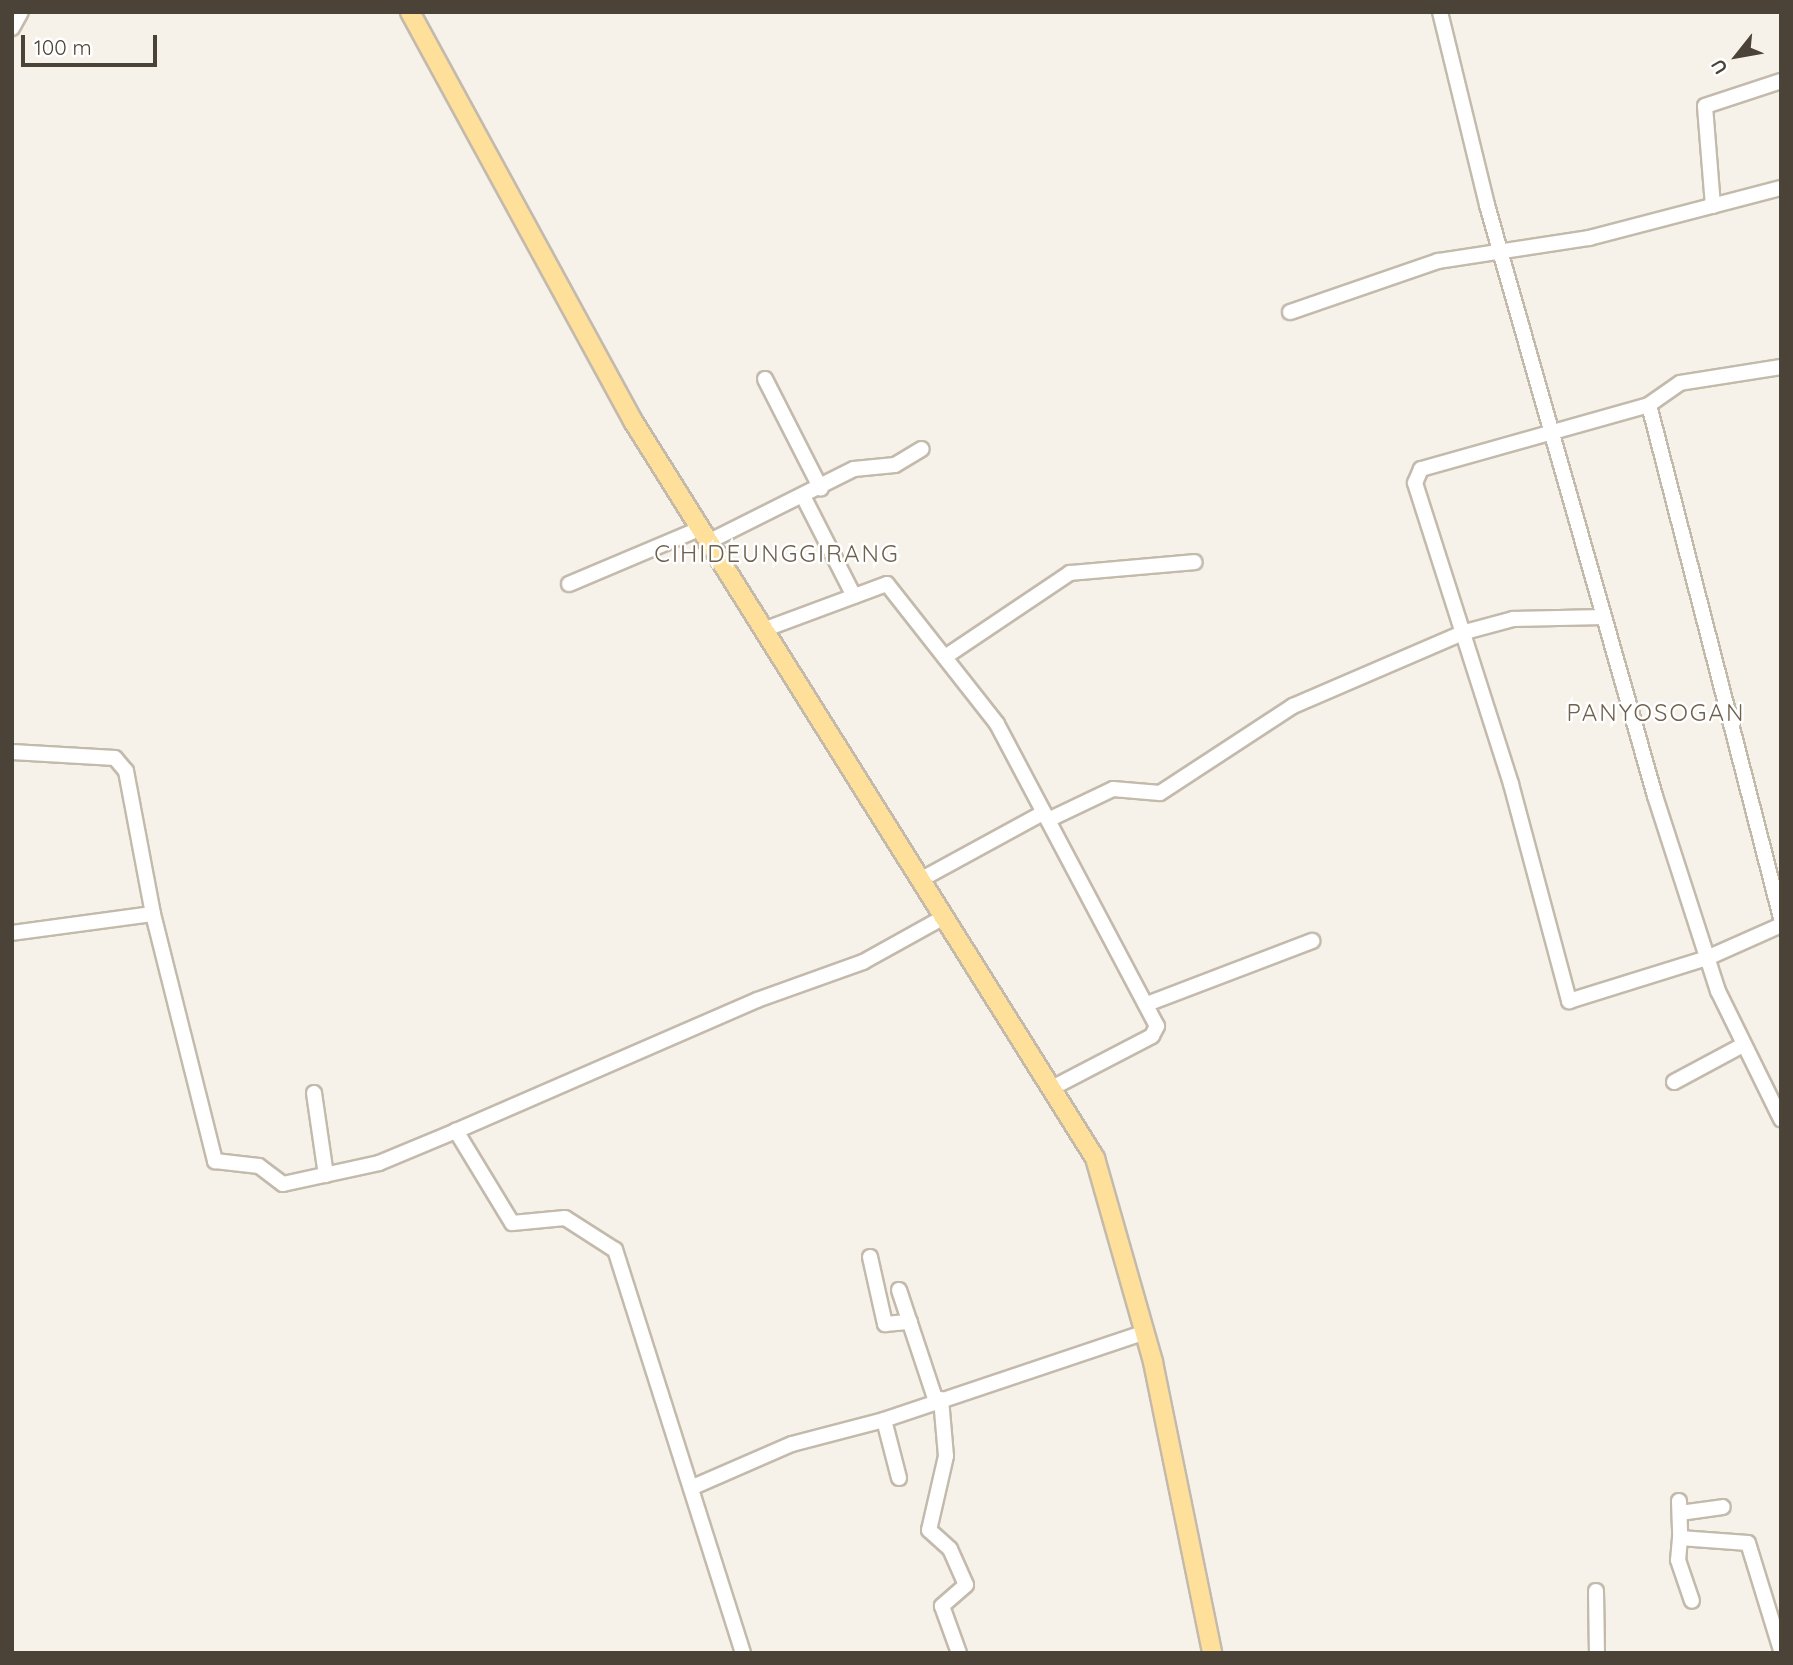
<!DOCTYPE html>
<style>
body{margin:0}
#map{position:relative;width:1793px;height:1665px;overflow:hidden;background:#f6f2ea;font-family:Quicksand,sans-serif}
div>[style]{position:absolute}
.roads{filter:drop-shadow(2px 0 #c3baac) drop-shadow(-2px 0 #c3baac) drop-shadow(0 2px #c3baac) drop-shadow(0 -2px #c3baac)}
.minor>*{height:14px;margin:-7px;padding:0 7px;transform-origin:7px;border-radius:7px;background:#fff}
.major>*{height:18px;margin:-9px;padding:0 9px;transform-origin:9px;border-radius:9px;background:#ffe09b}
span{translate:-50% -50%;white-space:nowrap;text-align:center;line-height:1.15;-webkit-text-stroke:5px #fff;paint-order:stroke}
.quarter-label{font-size:24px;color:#6f614d;letter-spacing:2px}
.frame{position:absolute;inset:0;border:14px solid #4b4337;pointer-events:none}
.north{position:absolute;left:1702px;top:21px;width:70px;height:70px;-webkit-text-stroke:5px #fff;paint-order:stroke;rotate:239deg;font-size:19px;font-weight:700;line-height:28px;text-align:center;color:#4b4337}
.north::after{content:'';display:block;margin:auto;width:24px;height:32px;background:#4b4337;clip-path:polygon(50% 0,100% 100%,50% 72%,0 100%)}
.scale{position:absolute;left:21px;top:35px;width:136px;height:32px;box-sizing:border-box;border:4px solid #4b4337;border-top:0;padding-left:9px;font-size:21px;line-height:24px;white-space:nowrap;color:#4b4337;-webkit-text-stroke:5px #fff;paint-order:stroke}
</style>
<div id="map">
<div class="roads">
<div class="minor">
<i style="left:1440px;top:12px;width:199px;rotate:76.3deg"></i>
<i style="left:1487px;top:205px;width:614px;rotate:74.13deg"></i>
<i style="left:1655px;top:796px;width:205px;rotate:72.1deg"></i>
<i style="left:1718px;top:991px;width:143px;rotate:63.8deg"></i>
<i style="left:12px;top:28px;width:18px;rotate:-61deg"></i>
<i style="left:1713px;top:206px;width:100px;rotate:-94.6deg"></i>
<i style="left:1705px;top:106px;width:80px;rotate:-18.2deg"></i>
<i style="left:1290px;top:312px;width:157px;rotate:-19deg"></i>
<i style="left:1438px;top:261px;width:153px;rotate:-8.7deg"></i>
<i style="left:1589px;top:238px;width:198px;rotate:-14.6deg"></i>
<i style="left:1781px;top:367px;width:102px;rotate:171deg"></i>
<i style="left:1680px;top:383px;width:38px;rotate:145deg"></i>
<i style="left:1649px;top:405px;width:237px;rotate:164.3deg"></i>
<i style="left:1421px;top:469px;width:15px;rotate:113deg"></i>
<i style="left:1415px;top:483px;width:316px;rotate:72.3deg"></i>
<i style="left:1511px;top:784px;width:225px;rotate:75deg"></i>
<i style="left:1569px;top:1001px;width:145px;rotate:-17.3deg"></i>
<i style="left:1707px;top:958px;width:81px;rotate:-24deg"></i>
<i style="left:765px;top:379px;width:123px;rotate:63deg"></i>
<i style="left:1649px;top:405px;width:530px;rotate:75.57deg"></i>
<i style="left:804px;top:498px;width:110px;rotate:63deg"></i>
<i style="left:706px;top:543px;width:165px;rotate:-26.6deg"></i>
<i style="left:854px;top:469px;width:41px;rotate:-5.6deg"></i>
<i style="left:895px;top:465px;width:31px;rotate:-31deg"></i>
<i style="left:569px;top:584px;width:141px;rotate:-22.9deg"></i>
<i style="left:763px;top:630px;width:132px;rotate:-20.4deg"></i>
<i style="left:887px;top:584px;width:178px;rotate:51.8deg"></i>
<i style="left:997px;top:724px;width:342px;rotate:62.1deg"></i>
<i style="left:1157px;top:1026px;width:11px;rotate:117deg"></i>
<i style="left:1152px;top:1036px;width:110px;rotate:152.5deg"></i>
<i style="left:945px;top:657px;width:151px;rotate:-33.9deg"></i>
<i style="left:1070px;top:573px;width:125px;rotate:-5deg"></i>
<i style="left:12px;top:752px;width:103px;rotate:3.3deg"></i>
<i style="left:115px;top:758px;width:17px;rotate:50deg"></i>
<i style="left:126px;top:771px;width:146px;rotate:79.3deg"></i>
<i style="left:153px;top:914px;width:255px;rotate:75.9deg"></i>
<i style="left:215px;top:1161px;width:44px;rotate:6.5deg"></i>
<i style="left:259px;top:1166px;width:30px;rotate:37deg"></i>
<i style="left:283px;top:1184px;width:98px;rotate:-12.3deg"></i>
<i style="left:379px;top:1163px;width:83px;rotate:-22.6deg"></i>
<i style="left:1048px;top:820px;width:72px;rotate:-25.5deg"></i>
<i style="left:1113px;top:789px;width:47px;rotate:4.9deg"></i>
<i style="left:1160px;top:793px;width:159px;rotate:-33.2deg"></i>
<i style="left:1293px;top:706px;width:187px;rotate:-23.3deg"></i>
<i style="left:1465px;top:632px;width:50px;rotate:-15.2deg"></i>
<i style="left:1513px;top:619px;width:91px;rotate:-1.3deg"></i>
<i style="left:920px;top:880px;width:140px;rotate:-28.6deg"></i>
<i style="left:12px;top:933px;width:142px;rotate:-7.7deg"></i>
<i style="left:1147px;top:1004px;width:177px;rotate:-20.9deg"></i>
<i style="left:1674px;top:1082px;width:78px;rotate:-28.2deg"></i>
<i style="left:314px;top:1093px;width:83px;rotate:81.7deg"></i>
<i style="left:870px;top:1257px;width:69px;rotate:77.4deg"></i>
<i style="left:885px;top:1324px;width:25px;rotate:-5deg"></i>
<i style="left:899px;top:1290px;width:117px;rotate:71.6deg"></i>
<i style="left:941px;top:1399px;width:57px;rotate:85deg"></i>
<i style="left:946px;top:1456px;width:76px;rotate:102.9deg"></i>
<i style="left:929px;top:1530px;width:28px;rotate:42deg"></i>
<i style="left:950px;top:1549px;width:39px;rotate:66deg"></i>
<i style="left:966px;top:1585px;width:32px;rotate:139deg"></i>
<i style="left:942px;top:1606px;width:50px;rotate:70.1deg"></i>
<i style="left:884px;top:1420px;width:60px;rotate:75.5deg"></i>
<i style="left:693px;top:1487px;width:108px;rotate:-23.5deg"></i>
<i style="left:792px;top:1444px;width:95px;rotate:-14.6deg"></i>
<i style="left:884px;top:1420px;width:275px;rotate:-18.6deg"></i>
<i style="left:1679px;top:1501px;width:37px;rotate:88deg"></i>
<i style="left:1680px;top:1538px;width:68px;rotate:4.2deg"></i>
<i style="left:1748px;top:1543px;width:112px;rotate:72.9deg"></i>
<i style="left:1680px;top:1513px;width:43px;rotate:-7.9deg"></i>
<i style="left:1680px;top:1538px;width:22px;rotate:95deg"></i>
<i style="left:1678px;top:1560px;width:43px;rotate:71.1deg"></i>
<i style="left:1596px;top:1591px;width:62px;rotate:89.1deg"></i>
<i style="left:743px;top:1653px;width:423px;rotate:-107.6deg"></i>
<i style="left:615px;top:1250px;width:59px;rotate:-147.4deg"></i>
<i style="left:565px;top:1218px;width:53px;rotate:174.6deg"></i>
<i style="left:512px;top:1223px;width:108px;rotate:-121.3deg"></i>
<i style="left:456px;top:1131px;width:328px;rotate:-23.5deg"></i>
<i style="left:757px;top:1000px;width:113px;rotate:-19.7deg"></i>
<i style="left:863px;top:962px;width:93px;rotate:-29.1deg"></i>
</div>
<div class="major">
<i style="left:410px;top:12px;width:466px;rotate:61.4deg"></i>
<i style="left:633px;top:421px;width:870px;rotate:57.92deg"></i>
<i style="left:1095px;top:1158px;width:212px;rotate:74.1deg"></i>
<i style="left:1153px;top:1362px;width:297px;rotate:78.5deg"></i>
</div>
</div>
<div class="quarter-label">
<span style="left:777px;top:554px">CIHIDEUNGGIRANG</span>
<span style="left:1656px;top:713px">PANYOSOGAN</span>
</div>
<div class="frame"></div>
<div class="north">U</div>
<div class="scale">100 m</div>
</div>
